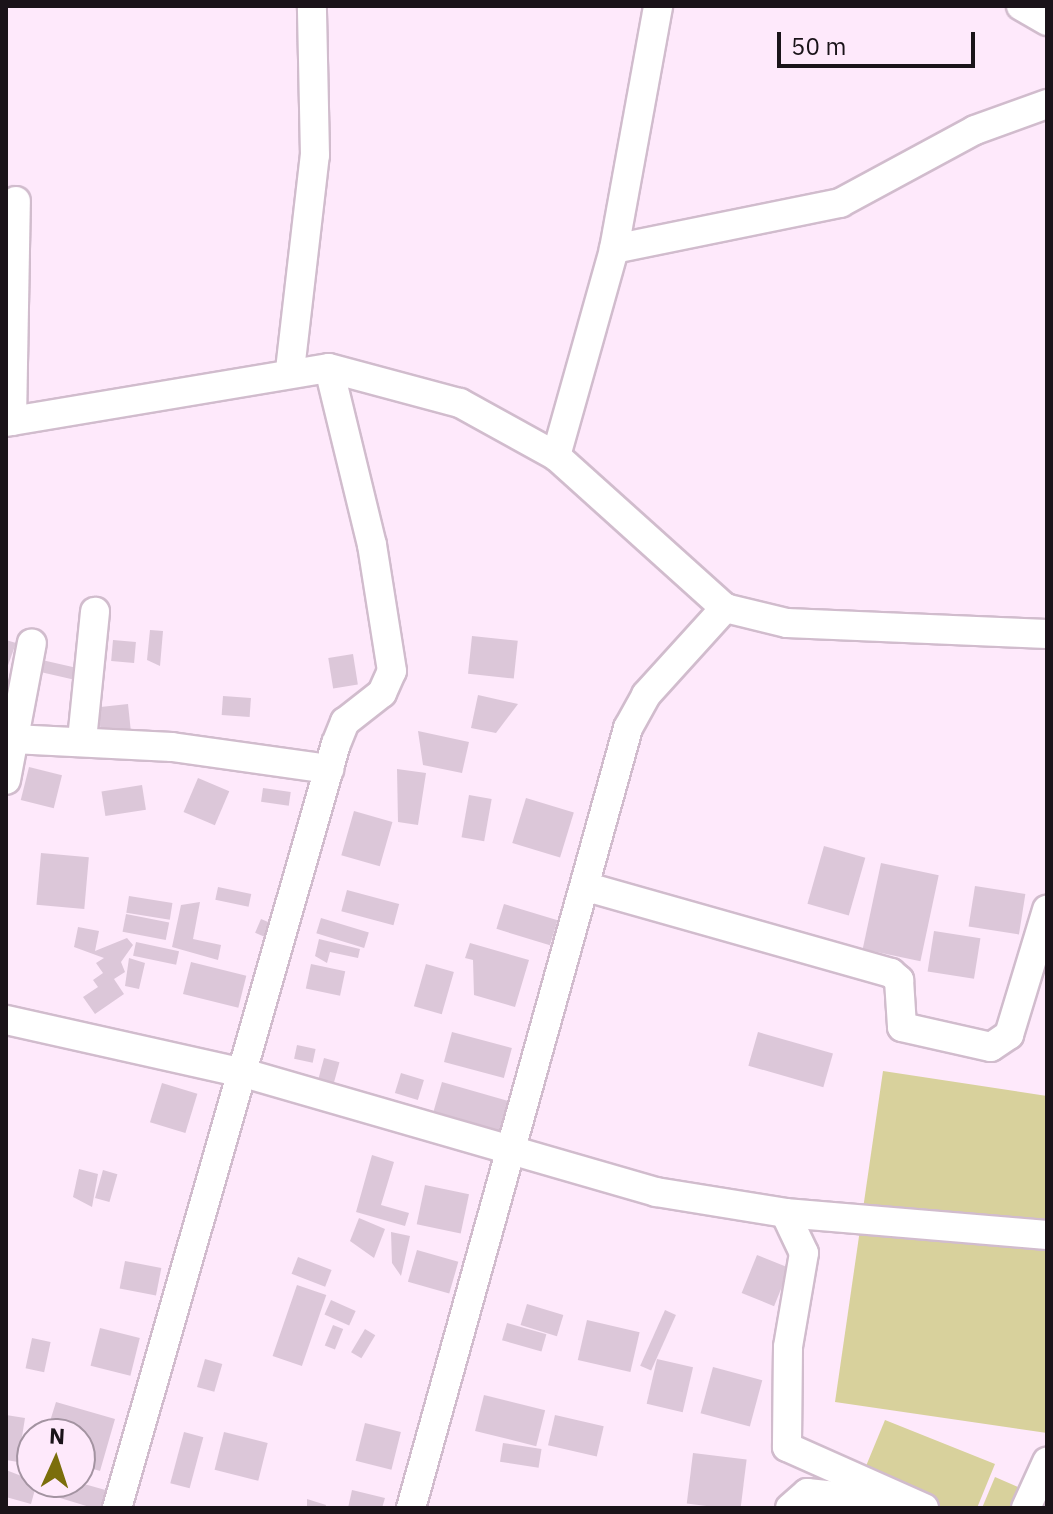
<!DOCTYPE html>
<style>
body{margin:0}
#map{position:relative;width:1053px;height:1514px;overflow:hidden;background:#fee9fb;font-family:"IBM Plex Sans",sans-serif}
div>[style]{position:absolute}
.green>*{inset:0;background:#d8d19c}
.building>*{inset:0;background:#dcc7d9;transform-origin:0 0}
.roads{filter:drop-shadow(2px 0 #d1bccd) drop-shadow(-2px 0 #d1bccd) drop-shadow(0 2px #d1bccd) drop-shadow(0 -2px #d1bccd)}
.minor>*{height:28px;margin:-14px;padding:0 14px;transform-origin:14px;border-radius:14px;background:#fff}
span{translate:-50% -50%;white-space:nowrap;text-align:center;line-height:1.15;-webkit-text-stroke:7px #fee9fb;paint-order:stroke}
.frame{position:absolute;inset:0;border:8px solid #1a1319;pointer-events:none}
.north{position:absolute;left:16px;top:1418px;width:80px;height:80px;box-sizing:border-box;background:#fee9fb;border:2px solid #a393a1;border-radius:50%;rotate:3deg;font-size:22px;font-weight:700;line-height:32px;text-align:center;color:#1a1319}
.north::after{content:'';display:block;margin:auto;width:28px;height:36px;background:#7b6e0b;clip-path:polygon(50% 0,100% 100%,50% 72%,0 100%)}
.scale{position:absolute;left:777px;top:32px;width:198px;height:36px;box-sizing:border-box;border:4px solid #1a1319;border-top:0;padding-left:10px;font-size:24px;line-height:28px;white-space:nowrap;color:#1a1319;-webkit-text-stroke:6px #fee9fb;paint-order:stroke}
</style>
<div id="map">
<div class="green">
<i style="clip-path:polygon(883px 1071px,1047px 1096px,1047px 1433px,835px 1402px)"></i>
<i style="clip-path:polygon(885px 1420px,995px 1464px,977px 1508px,921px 1508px,859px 1483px)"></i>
<i style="clip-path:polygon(995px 1477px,1018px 1487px,1009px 1508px,982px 1508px)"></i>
</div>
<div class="building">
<i style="clip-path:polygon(150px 630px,163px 631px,160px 666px,147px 660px)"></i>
<i style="left:472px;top:636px;width:46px;height:38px;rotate:6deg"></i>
<i style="clip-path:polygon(6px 640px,16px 643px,6px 671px)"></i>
<i style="left:113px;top:640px;width:23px;height:21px;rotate:5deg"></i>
<i style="left:353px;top:654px;width:31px;height:25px;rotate:81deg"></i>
<i style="left:42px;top:660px;width:36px;height:12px;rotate:13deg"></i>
<i style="clip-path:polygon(478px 695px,518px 704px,496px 733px,471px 728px)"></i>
<i style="left:223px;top:696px;width:28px;height:19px;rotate:4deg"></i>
<i style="left:128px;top:704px;width:27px;height:30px;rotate:84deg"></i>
<i style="clip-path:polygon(418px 731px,469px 742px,462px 773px,423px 765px)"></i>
<i style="left:29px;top:767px;width:34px;height:34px;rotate:14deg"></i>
<i style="clip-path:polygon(397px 769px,426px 773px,418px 825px,398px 822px)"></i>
<i style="left:198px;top:778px;width:34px;height:37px;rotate:23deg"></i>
<i style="left:142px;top:785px;width:25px;height:41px;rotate:81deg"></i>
<i style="left:263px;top:788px;width:28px;height:14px;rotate:8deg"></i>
<i style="left:469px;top:795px;width:23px;height:43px;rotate:10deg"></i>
<i style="left:526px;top:798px;width:50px;height:47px;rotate:17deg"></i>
<i style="left:354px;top:811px;width:40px;height:46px;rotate:16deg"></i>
<i style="left:824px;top:846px;width:43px;height:60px;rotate:16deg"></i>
<i style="left:41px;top:853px;width:48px;height:52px;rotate:5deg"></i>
<i style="left:881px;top:863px;width:59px;height:88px;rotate:12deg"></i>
<i style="left:975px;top:886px;width:51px;height:41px;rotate:9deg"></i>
<i style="left:218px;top:887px;width:34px;height:13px;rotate:12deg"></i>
<i style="left:347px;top:890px;width:54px;height:22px;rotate:15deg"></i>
<i style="left:129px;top:896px;width:44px;height:17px;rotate:9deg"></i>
<i style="clip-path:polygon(200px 902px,193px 939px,221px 945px,218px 960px,172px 947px,181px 905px)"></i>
<i style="left:504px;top:904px;width:56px;height:26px;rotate:17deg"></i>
<i style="left:126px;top:914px;width:44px;height:18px;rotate:11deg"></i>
<i style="left:321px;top:918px;width:50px;height:16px;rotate:17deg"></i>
<i style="left:261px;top:919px;width:13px;height:15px;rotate:23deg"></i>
<i style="clip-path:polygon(78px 927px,99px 931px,95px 951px,127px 938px,133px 945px,121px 962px,125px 972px,114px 979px,124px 994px,95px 1014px,83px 997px,98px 987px,93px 980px,103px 973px,96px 963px,104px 958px,74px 947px)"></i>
<i style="left:934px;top:931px;width:47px;height:41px;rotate:9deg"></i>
<i style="clip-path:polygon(319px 939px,360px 949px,358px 958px,330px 952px,327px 963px,315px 956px)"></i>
<i style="left:136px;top:942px;width:44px;height:14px;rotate:12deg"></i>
<i style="clip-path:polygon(470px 943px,529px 960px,515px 1007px,474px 995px,473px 960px,465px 958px)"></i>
<i style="clip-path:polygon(129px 958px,145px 963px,139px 989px,125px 986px)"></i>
<i style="left:191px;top:962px;width:57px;height:33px;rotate:14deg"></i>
<i style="left:311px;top:964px;width:35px;height:25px;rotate:12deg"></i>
<i style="left:426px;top:964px;width:29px;height:44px;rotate:16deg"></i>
<i style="left:452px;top:1032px;width:62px;height:31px;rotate:15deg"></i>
<i style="left:758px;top:1032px;width:78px;height:35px;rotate:16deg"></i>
<i style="left:297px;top:1045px;width:19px;height:14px;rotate:12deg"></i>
<i style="left:324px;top:1058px;width:16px;height:23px;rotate:15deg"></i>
<i style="left:401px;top:1073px;width:24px;height:21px;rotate:17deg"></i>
<i style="left:442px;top:1082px;width:74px;height:32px;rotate:16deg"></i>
<i style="left:162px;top:1083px;width:37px;height:41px;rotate:17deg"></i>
<i style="clip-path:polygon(372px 1155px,394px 1162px,381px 1205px,409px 1213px,405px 1226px,356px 1212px)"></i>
<i style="clip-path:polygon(79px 1169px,98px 1174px,92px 1207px,73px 1197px)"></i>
<i style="left:103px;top:1170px;width:15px;height:29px;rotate:16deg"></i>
<i style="left:425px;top:1185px;width:45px;height:40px;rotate:12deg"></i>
<i style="clip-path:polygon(359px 1218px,385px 1229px,374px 1258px,350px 1241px)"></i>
<i style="clip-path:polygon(391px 1232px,410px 1236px,401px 1276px,392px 1263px)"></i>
<i style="left:417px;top:1250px;width:43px;height:33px;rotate:16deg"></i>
<i style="left:757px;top:1255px;width:35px;height:41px;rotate:22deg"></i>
<i style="left:298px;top:1257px;width:36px;height:18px;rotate:21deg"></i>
<i style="left:125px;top:1261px;width:37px;height:28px;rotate:11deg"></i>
<i style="left:297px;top:1285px;width:31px;height:75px;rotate:19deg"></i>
<i style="left:331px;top:1300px;width:27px;height:16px;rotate:24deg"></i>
<i style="left:527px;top:1304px;width:38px;height:22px;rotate:17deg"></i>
<i style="left:665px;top:1310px;width:12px;height:61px;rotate:24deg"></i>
<i style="left:587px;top:1320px;width:54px;height:41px;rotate:13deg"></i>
<i style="left:507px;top:1323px;width:41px;height:18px;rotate:16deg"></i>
<i style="left:333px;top:1325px;width:11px;height:22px;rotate:22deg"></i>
<i style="left:100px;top:1328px;width:41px;height:39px;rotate:14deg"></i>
<i style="left:365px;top:1329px;width:12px;height:27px;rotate:31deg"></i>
<i style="left:32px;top:1338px;width:19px;height:31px;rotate:12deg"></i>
<i style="left:205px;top:1359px;width:18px;height:29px;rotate:16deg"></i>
<i style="left:657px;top:1359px;width:37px;height:46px;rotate:13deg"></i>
<i style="left:713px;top:1367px;width:51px;height:48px;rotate:15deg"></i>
<i style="left:484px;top:1395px;width:63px;height:37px;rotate:14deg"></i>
<i style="clip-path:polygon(56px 1402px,115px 1419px,100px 1471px,80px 1465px,80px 1434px,46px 1434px)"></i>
<i style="clip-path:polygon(6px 1415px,25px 1418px,18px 1462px,6px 1460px)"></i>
<i style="left:555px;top:1415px;width:50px;height:31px;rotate:13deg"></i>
<i style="left:365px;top:1423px;width:37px;height:39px;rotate:14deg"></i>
<i style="left:184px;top:1432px;width:20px;height:53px;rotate:15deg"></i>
<i style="left:224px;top:1432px;width:45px;height:39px;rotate:14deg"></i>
<i style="left:503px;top:1443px;width:39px;height:19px;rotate:9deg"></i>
<i style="left:693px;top:1453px;width:54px;height:51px;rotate:7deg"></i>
<i style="clip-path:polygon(6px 1470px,37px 1482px,31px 1504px,6px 1497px)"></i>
<i style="clip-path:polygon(50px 1482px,77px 1482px,109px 1491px,104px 1508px,93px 1508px,47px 1494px)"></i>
<i style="clip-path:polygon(352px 1490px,385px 1498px,382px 1508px,348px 1508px)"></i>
<i style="clip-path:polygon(307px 1499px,326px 1505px,325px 1508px,307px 1508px)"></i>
</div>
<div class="roads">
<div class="minor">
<i style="left:1021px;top:6px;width:30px;rotate:30deg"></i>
<i style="left:614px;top:249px;width:231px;rotate:-11.5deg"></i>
<i style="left:840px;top:203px;width:153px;rotate:-28.4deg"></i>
<i style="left:975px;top:130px;width:77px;rotate:-19.9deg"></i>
<i style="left:290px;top:370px;width:216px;rotate:-83.4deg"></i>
<i style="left:315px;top:155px;width:149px;rotate:-91.2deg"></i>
<i style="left:12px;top:421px;width:220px;rotate:-89deg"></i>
<i style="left:6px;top:422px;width:327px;rotate:-9.5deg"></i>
<i style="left:329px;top:368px;width:136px;rotate:15deg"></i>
<i style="left:460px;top:403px;width:110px;rotate:28.9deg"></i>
<i style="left:556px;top:456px;width:227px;rotate:42deg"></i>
<i style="left:725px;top:608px;width:64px;rotate:13.6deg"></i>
<i style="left:787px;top:623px;width:260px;rotate:2.4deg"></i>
<i style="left:556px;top:456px;width:215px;rotate:-74.3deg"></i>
<i style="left:614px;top:249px;width:247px;rotate:-79.7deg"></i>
<i style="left:13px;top:739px;width:159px;rotate:2.9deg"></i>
<i style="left:172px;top:747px;width:159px;rotate:8deg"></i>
<i style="left:82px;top:740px;width:129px;rotate:-84.2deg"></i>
<i style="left:6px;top:780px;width:139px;rotate:-79.3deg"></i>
<i style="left:587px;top:887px;width:316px;rotate:15.8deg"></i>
<i style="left:891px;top:973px;width:11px;rotate:41deg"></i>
<i style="left:899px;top:980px;width:47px;rotate:86.3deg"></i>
<i style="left:902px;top:1027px;width:91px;rotate:12.7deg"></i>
<i style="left:991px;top:1047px;width:22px;rotate:-34deg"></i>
<i style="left:1009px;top:1035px;width:131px;rotate:-73.1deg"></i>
<i style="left:6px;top:1020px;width:244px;rotate:12.6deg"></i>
<i style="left:244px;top:1073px;width:429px;rotate:16.1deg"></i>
<i style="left:656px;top:1192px;width:131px;rotate:9.2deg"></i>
<i style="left:785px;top:1213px;width:263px;rotate:4.8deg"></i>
<i style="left:785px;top:1213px;width:44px;rotate:64.6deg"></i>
<i style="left:804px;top:1253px;width:95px;rotate:99.7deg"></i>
<i style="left:788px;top:1347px;width:100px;rotate:90.6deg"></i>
<i style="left:787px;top:1447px;width:150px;rotate:24deg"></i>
<i style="left:117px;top:1508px;width:795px;rotate:-74.01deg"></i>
<i style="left:336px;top:744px;width:24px;rotate:-68deg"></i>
<i style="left:345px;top:722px;width:47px;rotate:-38.1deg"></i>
<i style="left:382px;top:693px;width:24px;rotate:-66deg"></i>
<i style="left:392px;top:671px;width:128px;rotate:-99deg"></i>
<i style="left:372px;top:545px;width:182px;rotate:-103.7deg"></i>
<i style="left:411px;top:1508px;width:810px;rotate:-74.45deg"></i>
<i style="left:628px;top:728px;width:38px;rotate:-61deg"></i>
<i style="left:646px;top:695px;width:118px;rotate:-47.8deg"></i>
<i style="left:790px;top:1508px;width:23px;rotate:-41deg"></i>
<i style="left:807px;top:1493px;width:78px;rotate:5.9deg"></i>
<i style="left:1026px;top:1508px;width:51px;rotate:-65.5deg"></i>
</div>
</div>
<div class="frame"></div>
<div class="north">N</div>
<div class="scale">50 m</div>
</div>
